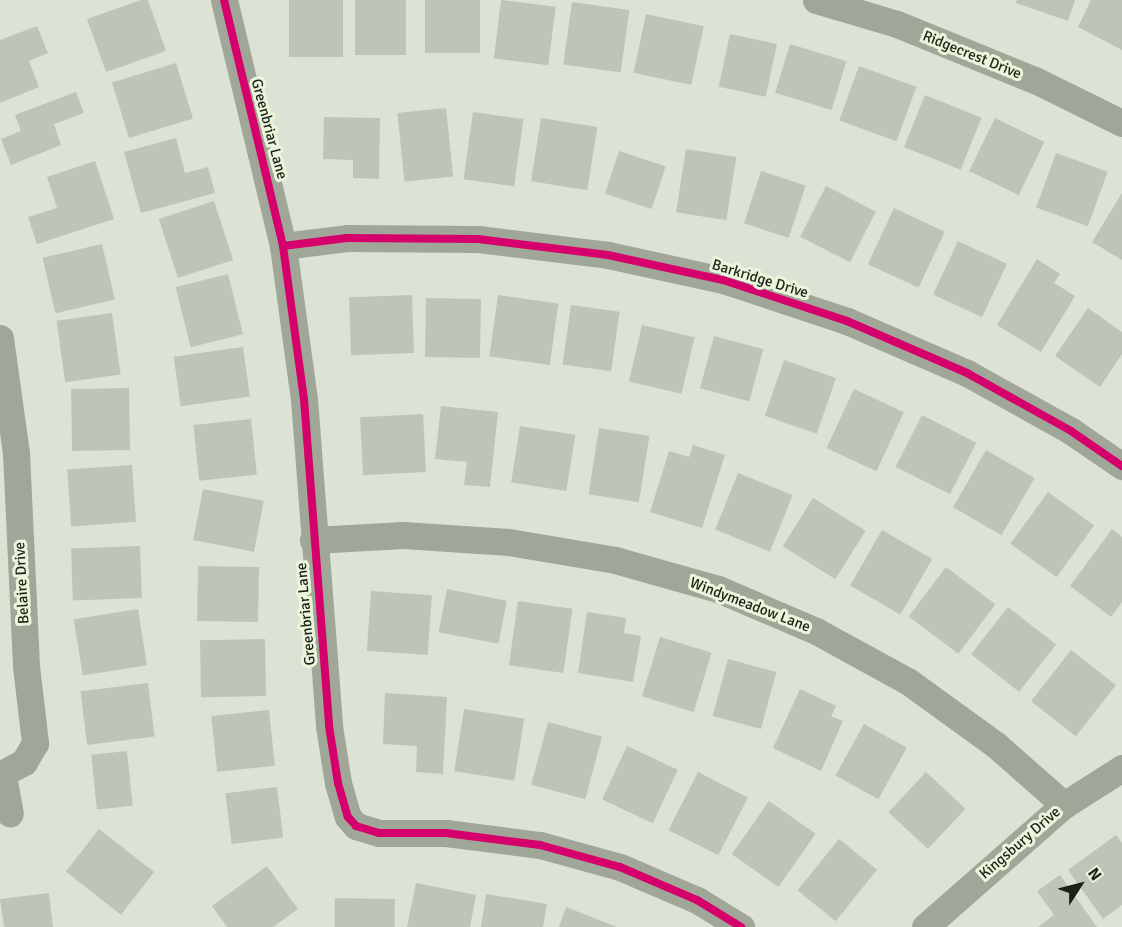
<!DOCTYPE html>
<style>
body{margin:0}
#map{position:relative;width:1122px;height:927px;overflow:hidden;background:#dce2d4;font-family:Signika,sans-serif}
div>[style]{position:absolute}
.building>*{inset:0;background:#bfc4b9;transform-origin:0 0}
.street>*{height:27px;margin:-13.5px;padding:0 13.5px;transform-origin:13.5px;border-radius:13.5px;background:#a0a798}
.cycleway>*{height:8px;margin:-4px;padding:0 4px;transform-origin:4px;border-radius:4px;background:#d6006c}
span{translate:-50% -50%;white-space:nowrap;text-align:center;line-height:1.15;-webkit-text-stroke:6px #eaf6db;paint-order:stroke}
.street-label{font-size:15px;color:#1d2117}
.north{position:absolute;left:1050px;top:855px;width:60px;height:60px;-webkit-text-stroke:4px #eaf6db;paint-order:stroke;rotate:54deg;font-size:16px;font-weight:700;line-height:24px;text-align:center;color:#1d2117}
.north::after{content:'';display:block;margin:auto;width:21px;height:27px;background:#1d2117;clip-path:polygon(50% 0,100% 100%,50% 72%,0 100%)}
</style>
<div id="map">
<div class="building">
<i style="clip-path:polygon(141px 0,148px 0,166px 51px,106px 72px,87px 19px)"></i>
<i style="left:343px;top:0;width:57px;height:54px;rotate:90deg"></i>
<i style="left:355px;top:0;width:51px;height:55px"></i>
<i style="left:425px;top:0;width:55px;height:53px"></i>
<i style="left:501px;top:0;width:55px;height:59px;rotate:7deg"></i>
<i style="clip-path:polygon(1017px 0,1075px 0,1068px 21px,1016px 3px)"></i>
<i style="clip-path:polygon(1091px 0,1122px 0,1122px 50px,1078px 27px)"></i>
<i style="left:572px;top:2px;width:58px;height:63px;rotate:8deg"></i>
<i style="left:646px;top:14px;width:59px;height:60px;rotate:12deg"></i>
<i style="clip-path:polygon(37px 26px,48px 53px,29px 61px,39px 87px,0 103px,0 40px)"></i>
<i style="left:730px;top:34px;width:48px;height:54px;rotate:12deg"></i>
<i style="left:790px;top:44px;width:59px;height:51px;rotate:17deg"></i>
<i style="left:176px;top:63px;width:58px;height:67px;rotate:73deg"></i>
<i style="left:859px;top:66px;width:61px;height:58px;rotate:20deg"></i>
<i style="clip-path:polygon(76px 92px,84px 113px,54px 124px,61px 145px,11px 165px,1px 139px,21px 131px,15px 115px)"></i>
<i style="left:925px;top:95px;width:61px;height:56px;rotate:22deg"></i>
<i style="left:446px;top:108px;width:69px;height:49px;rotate:84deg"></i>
<i style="left:473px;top:112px;width:51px;height:68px;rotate:8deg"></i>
<i style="clip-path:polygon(324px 117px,380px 118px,379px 179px,353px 178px,353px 160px,323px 159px)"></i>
<i style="left:541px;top:118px;width:57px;height:64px;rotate:9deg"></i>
<i style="left:995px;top:118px;width:55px;height:59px;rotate:26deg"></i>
<i style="clip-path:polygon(176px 138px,185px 173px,208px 167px,215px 193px,141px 213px,124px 152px)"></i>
<i style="left:686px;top:149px;width:51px;height:64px;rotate:9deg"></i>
<i style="left:619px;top:151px;width:49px;height:45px;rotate:18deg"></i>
<i style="left:1056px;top:153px;width:55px;height:58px;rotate:20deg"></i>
<i style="clip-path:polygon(95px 161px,114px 219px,37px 244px,28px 217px,57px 208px,47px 177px)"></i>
<i style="left:761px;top:171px;width:47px;height:55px;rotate:18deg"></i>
<i style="left:826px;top:186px;width:56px;height:57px;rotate:27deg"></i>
<i style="clip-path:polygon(1122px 193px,1122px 260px,1092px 242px)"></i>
<i style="left:214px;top:201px;width:62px;height:58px;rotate:72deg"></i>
<i style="left:894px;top:208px;width:56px;height:62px;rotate:25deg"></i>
<i style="left:958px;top:241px;width:54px;height:59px;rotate:25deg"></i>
<i style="left:102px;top:244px;width:57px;height:61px;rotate:77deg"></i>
<i style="clip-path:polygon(1037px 259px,1060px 274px,1054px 283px,1075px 296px,1041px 352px,997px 325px)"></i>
<i style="left:228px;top:274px;width:62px;height:54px;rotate:76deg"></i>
<i style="left:412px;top:295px;width:58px;height:63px;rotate:88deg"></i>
<i style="left:498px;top:295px;width:61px;height:62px;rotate:8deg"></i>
<i style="left:426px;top:298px;width:55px;height:59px;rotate:1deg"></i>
<i style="left:571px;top:305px;width:49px;height:60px;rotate:8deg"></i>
<i style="clip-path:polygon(1088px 308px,1122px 332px,1122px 354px,1100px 387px,1055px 356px)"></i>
<i style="left:112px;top:313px;width:62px;height:56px;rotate:82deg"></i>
<i style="left:642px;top:325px;width:54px;height:58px;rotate:13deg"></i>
<i style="left:714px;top:336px;width:51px;height:54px;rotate:15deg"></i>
<i style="left:243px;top:347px;width:50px;height:70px;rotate:82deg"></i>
<i style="left:784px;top:360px;width:55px;height:59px;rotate:19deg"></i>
<i style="left:129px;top:388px;width:62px;height:58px;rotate:89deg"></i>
<i style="left:854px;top:389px;width:55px;height:65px;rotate:25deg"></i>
<i style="clip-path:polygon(441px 406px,498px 412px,490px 487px,464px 485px,467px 462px,435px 459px)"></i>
<i style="left:423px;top:414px;width:58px;height:63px;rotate:87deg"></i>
<i style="left:922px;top:415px;width:61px;height:58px;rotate:27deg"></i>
<i style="left:251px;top:419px;width:56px;height:58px;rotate:84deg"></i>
<i style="left:520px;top:426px;width:56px;height:57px;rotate:9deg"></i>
<i style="left:599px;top:428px;width:51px;height:67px;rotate:9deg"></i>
<i style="clip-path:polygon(693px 445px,725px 455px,702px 528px,650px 512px,669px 451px,689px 457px)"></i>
<i style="left:986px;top:450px;width:56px;height:66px;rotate:30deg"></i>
<i style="left:132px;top:465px;width:57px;height:65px;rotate:86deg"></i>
<i style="left:738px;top:473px;width:59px;height:61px;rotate:22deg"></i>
<i style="left:203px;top:489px;width:62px;height:52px;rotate:11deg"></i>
<i style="left:1048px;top:492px;width:57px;height:64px;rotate:36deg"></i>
<i style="left:813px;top:498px;width:62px;height:57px;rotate:32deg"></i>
<i style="clip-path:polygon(1112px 529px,1122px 537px,1122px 602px,1111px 617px,1070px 586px)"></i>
<i style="left:882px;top:530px;width:58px;height:64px;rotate:30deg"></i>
<i style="left:140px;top:546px;width:52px;height:69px;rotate:88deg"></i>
<i style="left:198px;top:566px;width:61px;height:55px;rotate:1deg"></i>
<i style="left:946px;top:567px;width:62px;height:62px;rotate:37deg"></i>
<i style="left:447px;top:589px;width:61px;height:44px;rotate:11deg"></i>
<i style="left:371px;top:591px;width:61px;height:60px;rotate:4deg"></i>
<i style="left:518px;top:601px;width:55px;height:65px;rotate:8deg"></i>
<i style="left:1008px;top:607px;width:61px;height:60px;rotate:38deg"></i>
<i style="left:138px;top:609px;width:57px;height:65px;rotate:81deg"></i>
<i style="clip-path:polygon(587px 612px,626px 618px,624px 633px,641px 636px,633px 682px,578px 673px)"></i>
<i style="left:660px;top:637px;width:54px;height:62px;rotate:17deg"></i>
<i style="left:265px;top:639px;width:57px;height:65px;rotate:89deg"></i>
<i style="left:1071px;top:650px;width:57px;height:65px;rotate:38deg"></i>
<i style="left:728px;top:659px;width:50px;height:59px;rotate:15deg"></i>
<i style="left:148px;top:683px;width:54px;height:68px;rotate:83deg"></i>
<i style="clip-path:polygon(800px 689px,836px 706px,831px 716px,843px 721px,821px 771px,773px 748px)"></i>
<i style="clip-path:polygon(385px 693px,447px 697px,443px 774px,416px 772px,417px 746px,383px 744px)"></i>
<i style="left:464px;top:709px;width:61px;height:63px;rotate:9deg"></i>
<i style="left:269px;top:710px;width:56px;height:58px;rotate:84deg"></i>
<i style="left:548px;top:722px;width:56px;height:65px;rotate:15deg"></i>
<i style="left:864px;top:724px;width:49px;height:59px;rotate:29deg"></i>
<i style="left:627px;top:746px;width:56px;height:59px;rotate:25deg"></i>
<i style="left:127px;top:751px;width:55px;height:36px;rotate:84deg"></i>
<i style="left:698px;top:772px;width:56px;height:65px;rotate:27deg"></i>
<i style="left:926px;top:772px;width:54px;height:55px;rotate:43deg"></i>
<i style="left:277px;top:787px;width:51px;height:52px;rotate:83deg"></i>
<i style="left:769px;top:801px;width:57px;height:65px;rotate:35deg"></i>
<i style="left:99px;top:829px;width:70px;height:54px;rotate:38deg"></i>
<i style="clip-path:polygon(1116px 835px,1122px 843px,1122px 905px,1103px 919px,1068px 870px)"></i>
<i style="left:839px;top:839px;width:49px;height:66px;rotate:39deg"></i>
<i style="clip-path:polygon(267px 866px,298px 909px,273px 927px,227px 927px,212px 906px)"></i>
<i style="clip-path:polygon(1060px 875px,1097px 927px,1038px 927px,1054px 915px,1037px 891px)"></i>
<i style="clip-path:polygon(416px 883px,476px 895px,470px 927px,407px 927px)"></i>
<i style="clip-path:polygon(49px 893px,53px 927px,4px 927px,0 899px)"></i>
<i style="clip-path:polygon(486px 894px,547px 904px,543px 927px,481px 927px)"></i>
<i style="left:335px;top:898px;width:60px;height:29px;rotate:1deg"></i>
<i style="clip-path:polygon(566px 907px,617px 927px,559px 927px)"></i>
</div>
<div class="street">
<i style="left:224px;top:0;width:253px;rotate:76.5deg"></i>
<i style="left:283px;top:246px;width:154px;rotate:82.2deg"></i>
<i style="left:304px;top:399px;width:328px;rotate:85.6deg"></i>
<i style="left:329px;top:726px;width:58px;rotate:81deg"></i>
<i style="left:338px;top:783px;width:35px;rotate:74deg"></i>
<i style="left:348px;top:817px;width:12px;rotate:48deg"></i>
<i style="left:356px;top:826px;width:24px;rotate:17deg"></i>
<i style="left:379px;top:833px;width:67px"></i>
<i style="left:446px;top:833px;width:95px;rotate:7.3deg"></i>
<i style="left:540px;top:845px;width:83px;rotate:15.4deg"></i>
<i style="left:620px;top:867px;width:84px;rotate:23.2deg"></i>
<i style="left:697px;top:900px;width:52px;rotate:31.5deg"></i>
<i style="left:816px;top:0;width:84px;rotate:16.5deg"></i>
<i style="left:897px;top:24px;width:151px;rotate:22.2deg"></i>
<i style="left:1037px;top:81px;width:95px;rotate:26.3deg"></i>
<i style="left:283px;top:246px;width:64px;rotate:-7.1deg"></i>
<i style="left:347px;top:238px;width:131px;rotate:0.4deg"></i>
<i style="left:478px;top:239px;width:131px;rotate:7deg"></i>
<i style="left:608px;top:255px;width:118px;rotate:12.3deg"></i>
<i style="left:723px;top:280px;width:131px;rotate:18.3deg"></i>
<i style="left:847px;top:321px;width:131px;rotate:23.4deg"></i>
<i style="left:967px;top:373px;width:119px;rotate:29.1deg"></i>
<i style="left:1071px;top:431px;width:62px;rotate:34.5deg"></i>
<i style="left:0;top:338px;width:116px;rotate:82.1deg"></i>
<i style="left:16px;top:453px;width:213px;rotate:87.3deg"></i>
<i style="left:26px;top:666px;width:78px;rotate:83.3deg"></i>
<i style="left:35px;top:743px;width:22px;rotate:120deg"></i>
<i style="left:24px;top:762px;width:27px;rotate:152deg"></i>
<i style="left:313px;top:540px;width:90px;rotate:-3.2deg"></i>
<i style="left:403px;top:535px;width:106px;rotate:3.8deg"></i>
<i style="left:509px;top:542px;width:108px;rotate:9.6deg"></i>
<i style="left:615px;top:560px;width:107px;rotate:15.7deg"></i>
<i style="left:718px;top:589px;width:107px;rotate:23.2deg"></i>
<i style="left:816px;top:631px;width:106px;rotate:28.7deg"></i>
<i style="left:909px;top:682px;width:107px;rotate:35.9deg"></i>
<i style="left:996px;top:745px;width:91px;rotate:41.4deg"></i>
<i style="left:3px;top:775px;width:39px;rotate:80deg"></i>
<i style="left:925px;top:927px;width:185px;rotate:-41.3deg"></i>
<i style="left:1064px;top:805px;width:69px;rotate:-32.5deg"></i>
</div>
<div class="cycleway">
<i style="left:224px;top:0;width:253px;rotate:76.5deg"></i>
<i style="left:283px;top:246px;width:154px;rotate:82.2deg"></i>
<i style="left:304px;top:399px;width:328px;rotate:85.6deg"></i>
<i style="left:329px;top:726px;width:58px;rotate:81deg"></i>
<i style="left:338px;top:783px;width:35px;rotate:74deg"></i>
<i style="left:348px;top:817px;width:12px;rotate:48deg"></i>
<i style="left:356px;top:826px;width:24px;rotate:17deg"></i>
<i style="left:379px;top:833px;width:67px"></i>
<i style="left:446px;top:833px;width:95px;rotate:7.3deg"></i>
<i style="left:540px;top:845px;width:83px;rotate:15.4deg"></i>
<i style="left:620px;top:867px;width:84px;rotate:23.2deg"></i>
<i style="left:697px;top:900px;width:52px;rotate:31.5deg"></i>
<i style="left:283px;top:246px;width:64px;rotate:-7.1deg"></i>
<i style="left:347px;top:238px;width:131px;rotate:0.4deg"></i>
<i style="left:478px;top:239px;width:131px;rotate:7deg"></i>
<i style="left:608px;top:255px;width:118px;rotate:12.3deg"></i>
<i style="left:723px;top:280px;width:131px;rotate:18.3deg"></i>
<i style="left:847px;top:321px;width:131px;rotate:23.4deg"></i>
<i style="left:967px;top:373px;width:119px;rotate:29.1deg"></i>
<i style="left:1071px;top:431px;width:62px;rotate:34.5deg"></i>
</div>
<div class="street-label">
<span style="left:972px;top:55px;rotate:22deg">Ridgecrest Drive</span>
<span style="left:269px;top:129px;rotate:75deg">Greenbriar Lane</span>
<span style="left:760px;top:279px;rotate:17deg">Barkridge Drive</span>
<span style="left:22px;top:583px;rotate:-93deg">Belaire Drive</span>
<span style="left:750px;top:605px;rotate:21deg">Windymeadow Lane</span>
<span style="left:306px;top:614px;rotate:-95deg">Greenbriar Lane</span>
<span style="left:1020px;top:843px;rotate:-41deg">Kingsbury Drive</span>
</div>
<div class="north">N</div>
</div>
